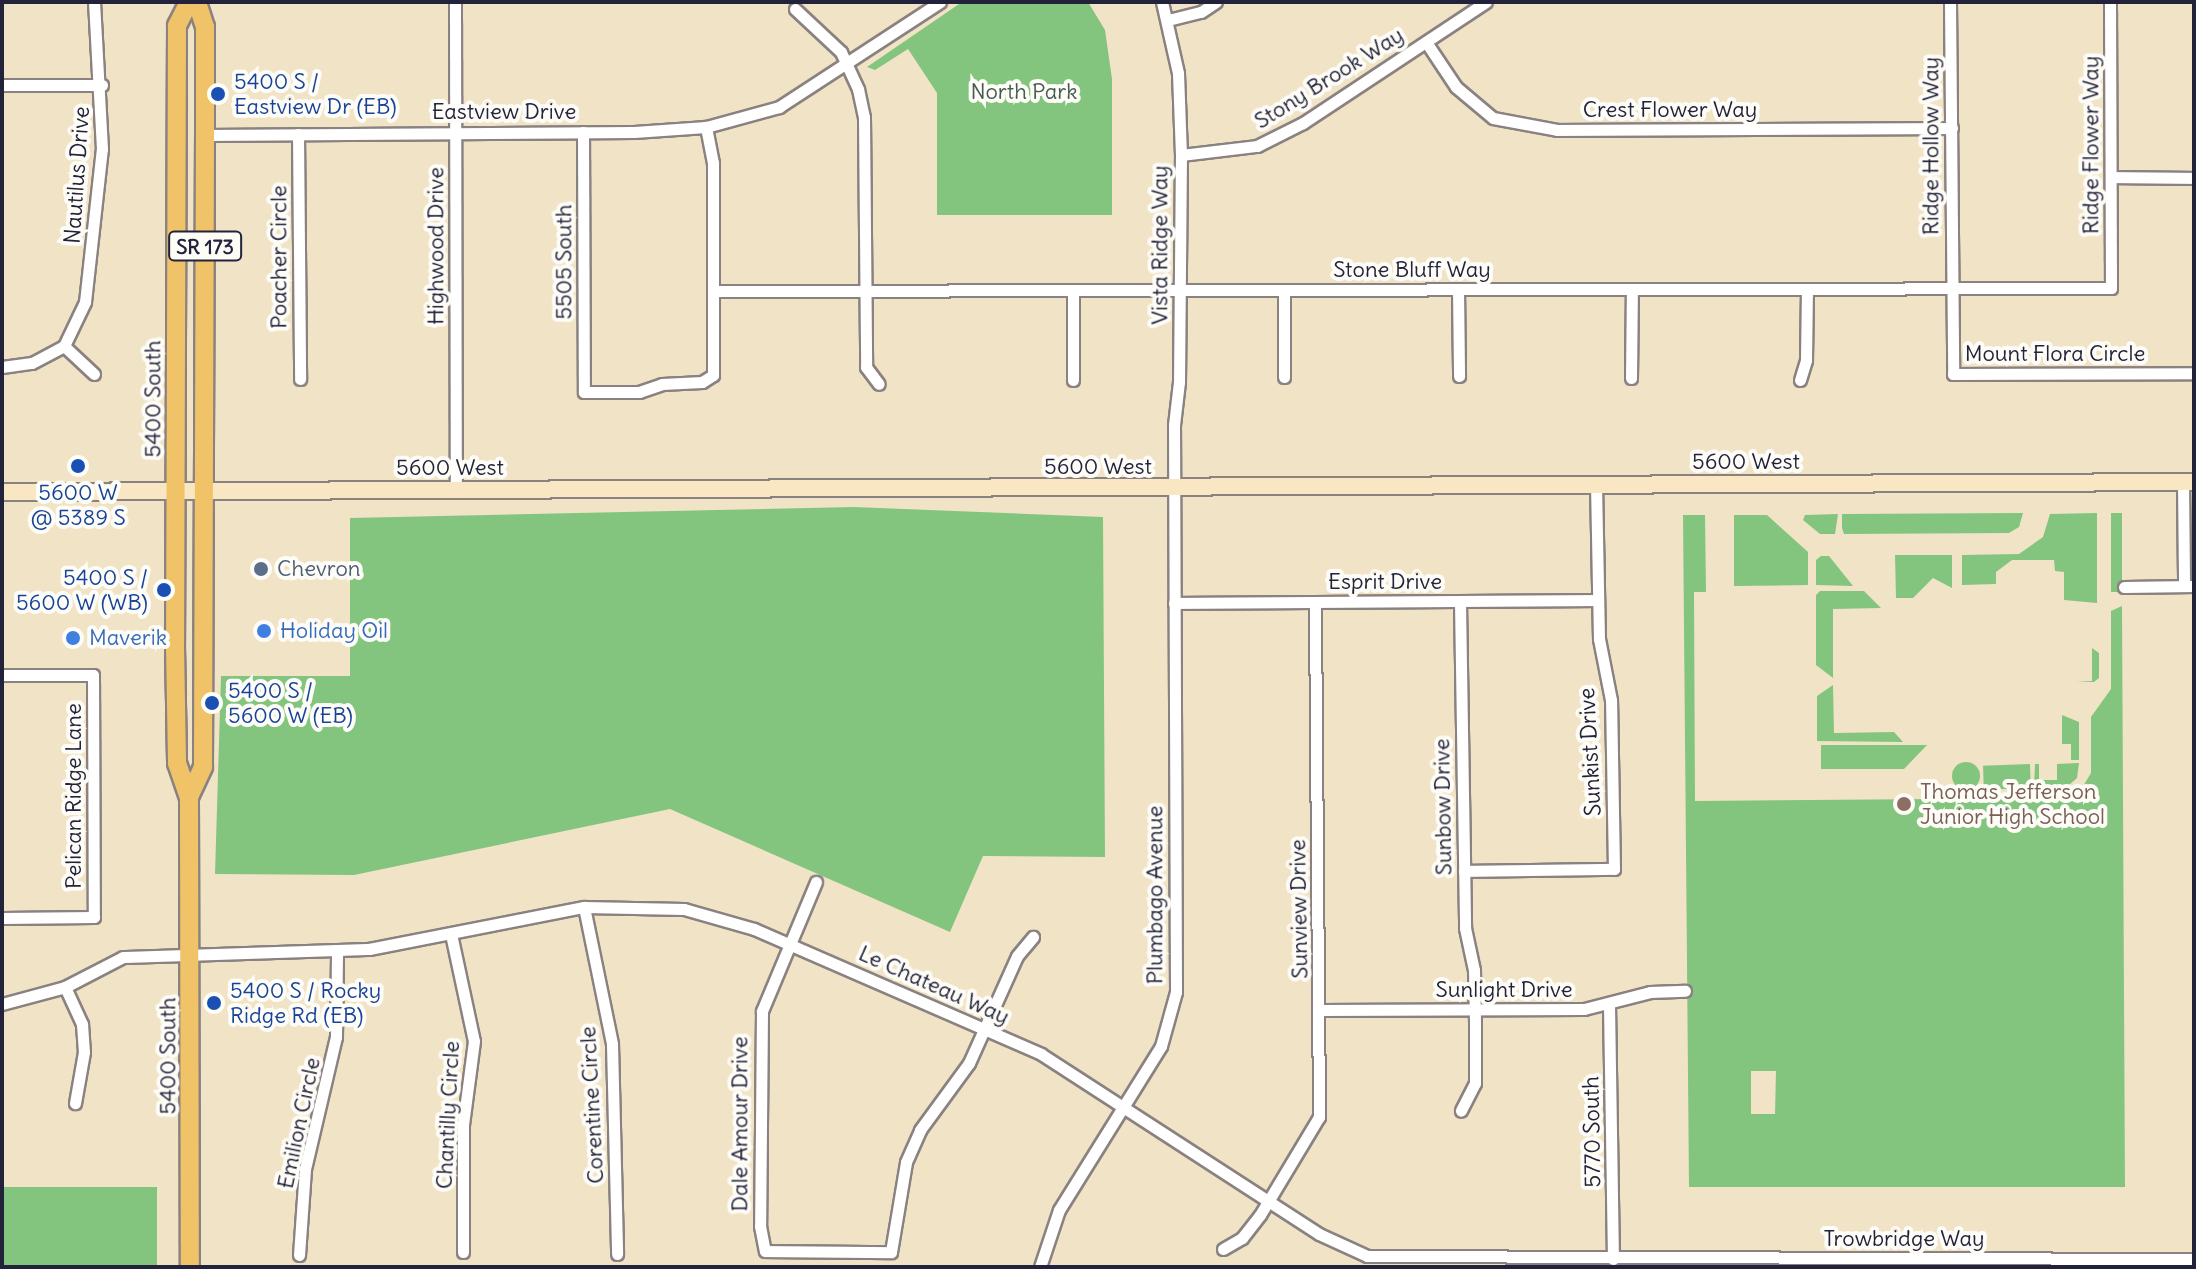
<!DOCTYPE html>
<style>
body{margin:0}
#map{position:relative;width:2196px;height:1269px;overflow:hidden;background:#f1e3c6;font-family:Delius,sans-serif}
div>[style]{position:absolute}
.green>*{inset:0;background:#83c57e;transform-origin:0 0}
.round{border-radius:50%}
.roads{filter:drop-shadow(2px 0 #8a8280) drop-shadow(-2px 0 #8a8280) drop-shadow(0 2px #8a8280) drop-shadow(0 -2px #8a8280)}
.street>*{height:11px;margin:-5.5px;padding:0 5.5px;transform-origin:5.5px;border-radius:5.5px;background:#fff}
.secondary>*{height:16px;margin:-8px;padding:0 8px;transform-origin:8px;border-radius:8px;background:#f9e7c3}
.primary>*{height:18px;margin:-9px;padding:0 9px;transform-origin:9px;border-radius:9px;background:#f0c369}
.dots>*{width:22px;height:22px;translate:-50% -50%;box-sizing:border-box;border:4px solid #fdfcf7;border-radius:50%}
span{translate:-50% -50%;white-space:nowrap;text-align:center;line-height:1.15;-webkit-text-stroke:8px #fdfcf7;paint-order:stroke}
.shield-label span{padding:2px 6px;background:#fdfcf7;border:2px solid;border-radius:6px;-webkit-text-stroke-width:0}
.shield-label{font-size:20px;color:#22223b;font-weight:700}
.street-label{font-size:22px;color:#22223b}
.transit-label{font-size:22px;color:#164399}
.left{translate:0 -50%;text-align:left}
.right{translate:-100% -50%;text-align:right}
.park-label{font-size:22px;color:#445b52}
.service-label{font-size:22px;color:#4e5e75}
.shop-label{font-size:22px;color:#366cbe}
.education-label{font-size:22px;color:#785e54}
.frame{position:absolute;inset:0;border:4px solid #22223b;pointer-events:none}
</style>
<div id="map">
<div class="green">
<i style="clip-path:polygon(962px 2px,1088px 2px,1105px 30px,1112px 79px,1112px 215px,937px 215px,937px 93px,908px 49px,875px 70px,867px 67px)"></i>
<i style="clip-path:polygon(854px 507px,1103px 517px,1105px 857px,983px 856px,950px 932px,670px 809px,354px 875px,215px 874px,221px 676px,350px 676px,350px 518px)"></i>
<i style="clip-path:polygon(2023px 513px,2019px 527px,2009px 533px,1844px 534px,1842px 528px,1842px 514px)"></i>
<i style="clip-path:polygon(2097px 513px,2097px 603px,2064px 600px,2064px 572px,2055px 571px,2054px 560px,2012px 560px,1996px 572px,1996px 584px,1962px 585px,1962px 555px,2019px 554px,2043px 537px,2050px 514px)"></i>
<i style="left:2111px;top:513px;width:11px;height:79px"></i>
<i style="clip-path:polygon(1838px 514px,1835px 534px,1820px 534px,1803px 520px,1805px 515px)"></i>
<i style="clip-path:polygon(evenodd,1683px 515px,1705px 515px,1706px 592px,1694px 592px,1695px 801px,2068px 798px,2079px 793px,2091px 773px,2091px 717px,2111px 689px,2111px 611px,2122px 606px,2125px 1187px,1689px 1187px,1683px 515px,1751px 1071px,1776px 1071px,1775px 1114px,1751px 1114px,1751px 1071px)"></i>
<i style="clip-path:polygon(1734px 515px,1767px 515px,1808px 552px,1808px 585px,1734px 586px)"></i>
<i style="clip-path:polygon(1895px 555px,1952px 555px,1952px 588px,1933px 578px,1913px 598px,1896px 598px)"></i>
<i style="clip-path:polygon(1821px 556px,1829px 556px,1853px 586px,1816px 585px,1816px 560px)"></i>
<i style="clip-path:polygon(1820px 591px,1864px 591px,1881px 608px,1833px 609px,1833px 678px,1816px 665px,1816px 595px)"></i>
<i style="clip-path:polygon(2092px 648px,2099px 653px,2099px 678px,2094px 682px,2076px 682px,2092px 681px)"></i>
<i style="clip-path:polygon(1833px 685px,1834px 733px,1894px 732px,1903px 742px,1817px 741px,1817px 696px)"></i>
<i style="clip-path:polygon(2062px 715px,2079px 722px,2079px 760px,2071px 760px,2071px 744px,2062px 744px)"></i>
<i style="clip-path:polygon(1821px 745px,1927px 745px,1904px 769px,1821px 769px)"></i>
<i class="round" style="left:1952px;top:762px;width:28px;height:28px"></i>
<i style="clip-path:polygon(2079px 763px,2077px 778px,2069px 785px,2034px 787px,2035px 764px,2039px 764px,2039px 780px,2057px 780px,2057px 764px)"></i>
<i style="left:2030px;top:764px;width:24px;height:47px;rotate:88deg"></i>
<i style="left:2px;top:1187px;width:155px;height:80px"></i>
</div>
<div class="roads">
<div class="street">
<i style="left:455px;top:2px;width:488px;rotate:89.9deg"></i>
<i style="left:1950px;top:2px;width:372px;rotate:89.5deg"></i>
<i style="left:1953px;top:374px;width:240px;rotate:-0.2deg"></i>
<i style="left:795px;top:9px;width:63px;rotate:43.1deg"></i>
<i style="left:841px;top:52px;width:41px;rotate:65.3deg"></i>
<i style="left:858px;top:89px;width:29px;rotate:78deg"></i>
<i style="left:864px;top:117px;width:250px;rotate:89.5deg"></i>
<i style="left:866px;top:367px;width:21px;rotate:53deg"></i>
<i style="left:1168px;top:20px;width:34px;rotate:-14deg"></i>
<i style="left:1201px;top:12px;width:18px;rotate:-34deg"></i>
<i style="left:1426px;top:42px;width:54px;rotate:56.3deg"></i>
<i style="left:1456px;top:87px;width:48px;rotate:40deg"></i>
<i style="left:1493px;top:118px;width:65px;rotate:10.6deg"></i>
<i style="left:1557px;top:130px;width:395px;rotate:-0.3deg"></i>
<i style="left:2px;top:85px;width:100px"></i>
<i style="left:583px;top:132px;width:260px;rotate:89.8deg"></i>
<i style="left:584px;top:392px;width:55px"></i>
<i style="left:639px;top:392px;width:24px;rotate:-19deg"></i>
<i style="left:662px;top:384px;width:40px;rotate:-2.9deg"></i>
<i style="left:702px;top:382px;width:13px;rotate:-32deg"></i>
<i style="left:713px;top:375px;width:212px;rotate:-90deg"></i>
<i style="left:713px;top:163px;width:37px;rotate:-101deg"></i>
<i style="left:298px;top:134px;width:245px;rotate:89.5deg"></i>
<i style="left:205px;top:135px;width:429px;rotate:-0.4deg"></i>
<i style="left:634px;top:132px;width:72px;rotate:-4deg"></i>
<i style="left:706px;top:127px;width:76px;rotate:-15.3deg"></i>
<i style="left:779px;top:107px;width:192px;rotate:-33.1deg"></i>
<i style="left:1181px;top:155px;width:77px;rotate:-6.8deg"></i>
<i style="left:1257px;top:146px;width:51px;rotate:-26.6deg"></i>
<i style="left:1303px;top:123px;width:219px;rotate:-33.5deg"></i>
<i style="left:2111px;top:177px;width:83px;rotate:0.7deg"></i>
<i style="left:1458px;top:289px;width:87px;rotate:89.3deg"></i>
<i style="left:1073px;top:290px;width:90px;rotate:90deg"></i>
<i style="left:714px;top:291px;width:1397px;rotate:-0.12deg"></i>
<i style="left:2111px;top:288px;width:286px;rotate:-90.2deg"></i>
<i style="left:2px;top:367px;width:30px;rotate:-8deg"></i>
<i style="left:32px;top:363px;width:36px;rotate:-28deg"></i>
<i style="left:94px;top:374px;width:41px;rotate:-137deg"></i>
<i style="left:64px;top:346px;width:49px;rotate:-64.5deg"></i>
<i style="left:85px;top:302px;width:154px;rotate:-83.7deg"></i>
<i style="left:102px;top:149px;width:147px;rotate:-93.1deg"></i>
<i style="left:1284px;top:377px;width:87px;rotate:-90deg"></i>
<i style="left:1631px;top:378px;width:89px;rotate:-89.4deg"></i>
<i style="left:1800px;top:380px;width:21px;rotate:-73deg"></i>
<i style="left:1806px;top:360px;width:70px;rotate:-89.2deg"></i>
<i style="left:2183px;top:482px;width:104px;rotate:89.4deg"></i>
<i style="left:2124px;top:587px;width:70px;rotate:-0.8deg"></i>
<i style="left:1460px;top:602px;width:326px;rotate:89.1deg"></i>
<i style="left:1465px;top:928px;width:43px;rotate:77.9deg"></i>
<i style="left:1474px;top:970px;width:53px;rotate:88.9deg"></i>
<i style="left:1475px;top:1023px;width:60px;rotate:90deg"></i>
<i style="left:1475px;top:1083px;width:31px;rotate:117deg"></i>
<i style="left:1174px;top:603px;width:423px;rotate:-0.4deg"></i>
<i style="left:2px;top:675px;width:91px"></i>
<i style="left:93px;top:675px;width:242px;rotate:89.8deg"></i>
<i style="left:94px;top:917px;width:92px;rotate:179.4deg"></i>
<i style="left:1464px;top:871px;width:150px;rotate:-0.8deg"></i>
<i style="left:1614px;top:869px;width:169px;rotate:-91deg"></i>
<i style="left:1611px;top:700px;width:62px;rotate:-101.1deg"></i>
<i style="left:1599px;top:639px;width:154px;rotate:-91.1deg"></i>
<i style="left:816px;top:882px;width:140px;rotate:112.7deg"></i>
<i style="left:762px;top:1011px;width:215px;rotate:90.5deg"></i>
<i style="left:760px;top:1226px;width:25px;rotate:79deg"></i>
<i style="left:765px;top:1251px;width:126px;rotate:0.5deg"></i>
<i style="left:891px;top:1252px;width:91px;rotate:-80.5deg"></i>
<i style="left:906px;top:1162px;width:35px;rotate:-66deg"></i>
<i style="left:920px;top:1130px;width:83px;rotate:-53.8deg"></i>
<i style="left:969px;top:1063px;width:117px;rotate:-65.8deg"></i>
<i style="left:1017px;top:956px;width:25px;rotate:-50deg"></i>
<i style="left:584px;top:907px;width:140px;rotate:78.4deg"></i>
<i style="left:612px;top:1044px;width:210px;rotate:88.6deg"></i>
<i style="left:451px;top:934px;width:109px;rotate:77.9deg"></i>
<i style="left:474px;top:1041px;width:84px;rotate:97.5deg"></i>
<i style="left:463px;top:1124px;width:128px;rotate:90deg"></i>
<i style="left:65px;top:987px;width:41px;rotate:65.3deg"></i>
<i style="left:82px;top:1024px;width:28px;rotate:86deg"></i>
<i style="left:84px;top:1052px;width:52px;rotate:100deg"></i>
<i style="left:2px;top:1004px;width:65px;rotate:-15.1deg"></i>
<i style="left:65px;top:987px;width:65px;rotate:-27.3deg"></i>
<i style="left:123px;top:957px;width:246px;rotate:-1.9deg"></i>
<i style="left:369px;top:949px;width:219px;rotate:-11.1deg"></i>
<i style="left:584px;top:907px;width:100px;rotate:1.1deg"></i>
<i style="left:684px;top:909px;width:73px;rotate:15.9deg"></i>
<i style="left:754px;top:929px;width:313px;rotate:23.5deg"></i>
<i style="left:1041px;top:1054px;width:331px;rotate:32.9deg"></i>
<i style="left:1319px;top:1234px;width:53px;rotate:24.6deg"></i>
<i style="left:1367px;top:1256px;width:827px;rotate:0.21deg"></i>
<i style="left:1609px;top:1005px;width:254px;rotate:89.1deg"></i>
<i style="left:1320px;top:1010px;width:264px;rotate:-0.2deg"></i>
<i style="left:1584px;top:1009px;width:68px;rotate:-14.4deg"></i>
<i style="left:1650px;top:992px;width:35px;rotate:-2deg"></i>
<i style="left:1223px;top:1249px;width:22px;rotate:-30deg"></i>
<i style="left:1242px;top:1238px;width:29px;rotate:-52deg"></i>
<i style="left:1260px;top:1215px;width:114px;rotate:-59deg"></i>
<i style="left:1319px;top:1117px;width:515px;rotate:-90.45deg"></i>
<i style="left:299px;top:1255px;width:86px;rotate:-86deg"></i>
<i style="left:305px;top:1169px;width:136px;rotate:-76.8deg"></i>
<i style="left:336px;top:1037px;width:86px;rotate:-89.3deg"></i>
<i style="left:1040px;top:1267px;width:60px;rotate:-71.6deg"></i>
<i style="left:1059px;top:1210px;width:193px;rotate:-58.1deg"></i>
<i style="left:1161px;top:1046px;width:56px;rotate:-74.5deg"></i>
<i style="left:1176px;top:992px;width:567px;rotate:-90.2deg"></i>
<i style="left:1174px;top:425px;width:43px;rotate:-83.4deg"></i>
<i style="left:1179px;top:382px;width:227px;rotate:-89.5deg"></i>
<i style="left:1181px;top:155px;width:82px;rotate:-92.1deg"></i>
<i style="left:1178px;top:73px;width:73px;rotate:-102.7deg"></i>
</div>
<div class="secondary">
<i style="left:2px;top:492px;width:2192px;rotate:-0.26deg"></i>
</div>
<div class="primary">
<i style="left:189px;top:2px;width:27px;rotate:117deg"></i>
<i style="left:177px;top:26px;width:620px;rotate:90.18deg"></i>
<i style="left:175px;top:646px;width:117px;rotate:89deg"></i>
<i style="left:177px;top:763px;width:36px;rotate:71deg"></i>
<i style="left:189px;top:797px;width:470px;rotate:89.9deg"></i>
<i style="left:189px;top:797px;width:33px;rotate:-65deg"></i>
<i style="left:203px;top:767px;width:632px;rotate:-89.82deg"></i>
<i style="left:205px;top:135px;width:108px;rotate:-90deg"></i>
<i style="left:205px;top:27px;width:26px;rotate:-108deg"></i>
</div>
</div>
<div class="dots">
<i style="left:218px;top:94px;background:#1a4fb4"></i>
<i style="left:78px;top:466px;background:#1a4fb4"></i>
<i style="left:261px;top:569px;background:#5c6f8a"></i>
<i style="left:164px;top:590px;background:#1a4fb4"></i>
<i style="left:264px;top:631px;background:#3f7fe0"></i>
<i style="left:73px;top:638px;background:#3f7fe0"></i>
<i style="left:212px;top:703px;background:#1a4fb4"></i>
<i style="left:1904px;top:804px;background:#8d6e63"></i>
<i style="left:214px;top:1003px;background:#1a4fb4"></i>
</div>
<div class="shield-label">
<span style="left:205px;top:246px">SR 173</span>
</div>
<div class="street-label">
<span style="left:1329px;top:78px;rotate:-32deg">Stony Brook Way</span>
<span style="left:1670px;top:110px">Crest Flower Way</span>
<span style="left:504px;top:112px">Eastview Drive</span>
<span style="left:2091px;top:145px;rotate:-90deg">Ridge Flower Way</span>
<span style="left:1931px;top:146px;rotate:-90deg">Ridge Hollow Way</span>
<span style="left:77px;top:175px;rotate:-86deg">Nautilus Drive</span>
<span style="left:1160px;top:245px;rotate:-90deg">Vista Ridge Way</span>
<span style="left:436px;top:246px;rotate:-90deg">Highwood Drive</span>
<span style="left:279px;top:257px;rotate:-90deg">Poacher Circle</span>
<span style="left:564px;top:262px;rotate:-90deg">5505 South</span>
<span style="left:1412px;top:270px">Stone Bluff Way</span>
<span style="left:2055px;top:354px">Mount Flora Circle</span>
<span style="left:153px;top:399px;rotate:-90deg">5400 South</span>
<span style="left:1746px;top:462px">5600 West</span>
<span style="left:1098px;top:467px">5600 West</span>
<span style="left:450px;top:468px">5600 West</span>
<span style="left:1385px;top:582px">Esprit Drive</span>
<span style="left:1590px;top:752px;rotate:-93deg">Sunkist Drive</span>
<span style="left:74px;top:796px;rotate:-90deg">Pelican Ridge Lane</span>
<span style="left:1443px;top:807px;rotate:-91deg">Sunbow Drive</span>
<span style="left:1155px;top:895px;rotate:-90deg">Plumbago Avenue</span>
<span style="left:1299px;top:909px;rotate:-91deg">Sunview Drive</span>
<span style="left:934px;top:985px;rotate:24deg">Le Chateau Way</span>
<span style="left:1504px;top:990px">Sunlight Drive</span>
<span style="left:168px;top:1056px;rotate:-90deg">5400 South</span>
<span style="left:592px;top:1105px;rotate:-93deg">Corentine Circle</span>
<span style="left:448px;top:1115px;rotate:-87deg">Chantilly Circle</span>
<span style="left:299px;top:1123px;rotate:-78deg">Emilion Circle</span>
<span style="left:740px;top:1124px;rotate:-90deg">Dale Amour Drive</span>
<span style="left:1592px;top:1132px;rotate:-91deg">5770 South</span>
<span style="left:1904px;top:1239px">Trowbridge Way</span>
</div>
<div class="transit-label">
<span class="left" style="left:234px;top:94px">5400 S /<br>Eastview Dr (EB)</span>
<span style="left:78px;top:505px">5600 W<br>@ 5389 S</span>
<span class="right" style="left:148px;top:590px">5400 S /<br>5600 W (WB)</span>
<span class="left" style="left:228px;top:703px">5400 S /<br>5600 W (EB)</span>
<span class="left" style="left:230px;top:1003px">5400 S / Rocky<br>Ridge Rd (EB)</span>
</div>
<div class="park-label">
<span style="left:1024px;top:92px">North Park</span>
</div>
<div class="service-label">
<span class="left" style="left:277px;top:569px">Chevron</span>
</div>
<div class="shop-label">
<span class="left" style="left:280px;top:631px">Holiday Oil</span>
<span class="left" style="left:89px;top:638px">Maverik</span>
</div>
<div class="education-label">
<span class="left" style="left:1920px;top:804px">Thomas Jefferson<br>Junior High School</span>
</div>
<div class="frame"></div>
</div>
